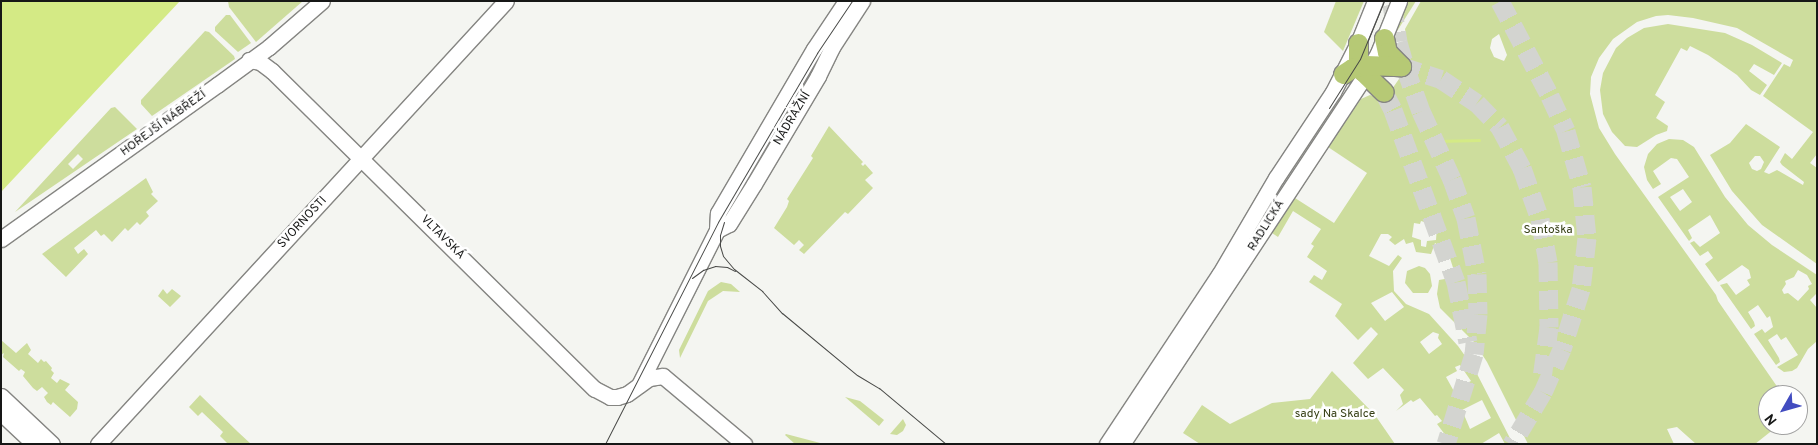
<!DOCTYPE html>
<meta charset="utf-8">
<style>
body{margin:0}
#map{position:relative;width:1818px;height:445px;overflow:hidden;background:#f4f5f1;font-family:Overpass,sans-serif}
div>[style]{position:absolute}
.green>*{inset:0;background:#cddd9d}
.water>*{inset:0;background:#d4ea85}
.stream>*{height:3px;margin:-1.5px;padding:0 1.5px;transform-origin:1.5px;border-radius:1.5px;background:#d4ea85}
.highway-tunnel>*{height:19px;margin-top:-9.5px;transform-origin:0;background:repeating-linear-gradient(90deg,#d3d4d0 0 19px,transparent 0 28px)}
.roads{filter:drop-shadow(1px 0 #858582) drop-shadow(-1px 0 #858582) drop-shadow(0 1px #858582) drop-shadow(0 -1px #858582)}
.secondary>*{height:15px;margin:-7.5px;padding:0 7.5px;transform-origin:7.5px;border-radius:7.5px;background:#fff}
.highway>*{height:19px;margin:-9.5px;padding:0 9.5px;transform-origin:9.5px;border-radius:9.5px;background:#b6c975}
.tram>*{height:1px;margin:-0.5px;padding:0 0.5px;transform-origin:0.5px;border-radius:0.5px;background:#484947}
span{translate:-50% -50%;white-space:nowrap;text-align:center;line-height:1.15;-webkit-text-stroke:5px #fff;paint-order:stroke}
.street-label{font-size:12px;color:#161716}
.park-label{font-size:12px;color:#374016}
.frame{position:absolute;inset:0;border:2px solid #161716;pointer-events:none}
.north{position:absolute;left:1758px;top:385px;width:50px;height:50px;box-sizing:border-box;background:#fff;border:1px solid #a2a2a2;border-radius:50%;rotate:232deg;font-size:14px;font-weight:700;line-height:20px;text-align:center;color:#161716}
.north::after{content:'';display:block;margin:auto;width:18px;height:22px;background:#424cc0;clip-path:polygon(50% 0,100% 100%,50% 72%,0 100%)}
</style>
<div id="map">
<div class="green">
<i style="clip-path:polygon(228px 1px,303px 1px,256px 42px,229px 7px)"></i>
<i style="clip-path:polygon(1336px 1px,1364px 1px,1343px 51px,1324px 32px)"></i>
<i style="clip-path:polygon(1405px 1px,1416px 1px,1389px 44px)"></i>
<i style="clip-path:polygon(evenodd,1421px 1px,1817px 1px,1817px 154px,1810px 163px,1817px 168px,1817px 264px,1762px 225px,1732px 191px,1710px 155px,1730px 143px,1746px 124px,1780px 147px,1764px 172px,1769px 174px,1777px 170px,1803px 185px,1804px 182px,1782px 165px,1780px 162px,1785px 153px,1792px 159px,1813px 132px,1763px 96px,1784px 64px,1790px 67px,1793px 60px,1737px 28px,1693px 18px,1668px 15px,1656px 16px,1637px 22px,1613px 39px,1599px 58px,1591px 77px,1590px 94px,1599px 128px,1615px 154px,1716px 295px,1718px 301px,1783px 395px,1768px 395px,1768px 425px,1779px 425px,1755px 444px,1696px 444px,1677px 427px,1667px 429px,1674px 444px,1528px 444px,1487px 362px,1474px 342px,1440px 308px,1437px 294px,1439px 280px,1456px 277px,1448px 252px,1435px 243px,1431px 254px,1416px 252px,1413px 242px,1406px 244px,1404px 239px,1395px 245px,1389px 240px,1392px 237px,1388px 234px,1381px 234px,1369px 256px,1389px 266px,1398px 255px,1402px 258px,1393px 271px,1394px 291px,1406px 304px,1429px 314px,1458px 346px,1475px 370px,1513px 444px,1505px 444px,1499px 433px,1481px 444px,1452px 444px,1437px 424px,1442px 421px,1437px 415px,1435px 416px,1420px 398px,1413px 402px,1411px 400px,1396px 411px,1403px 404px,1400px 395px,1404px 390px,1383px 368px,1368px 379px,1353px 363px,1378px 334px,1371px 327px,1358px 340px,1335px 316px,1342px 304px,1309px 282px,1314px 275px,1322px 280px,1327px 271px,1307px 257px,1314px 246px,1311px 244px,1321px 229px,1293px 211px,1278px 237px,1272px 233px,1295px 198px,1334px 223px,1367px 173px,1328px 147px,1361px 99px,1370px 95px,1378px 98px,1392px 89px,1399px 79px,1406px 62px,1408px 51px,1405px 29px,1421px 1px,1499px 34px,1507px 55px,1504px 61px,1494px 57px,1490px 48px,1492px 39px,1499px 34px,1421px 1px,1755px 156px,1760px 156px,1764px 162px,1761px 169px,1757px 171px,1752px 169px,1749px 163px,1755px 156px,1421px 1px,1421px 221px,1437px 226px,1436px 240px,1427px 241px,1426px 247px,1421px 246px,1421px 240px,1412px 237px,1414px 223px,1420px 224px,1421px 221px,1421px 1px,1392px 292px,1404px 307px,1385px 321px,1371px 303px,1392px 292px,1421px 1px,1433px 332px,1439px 334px,1438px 338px,1442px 344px,1429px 354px,1420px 342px,1433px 332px,1421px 1px,1460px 365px,1471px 381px,1467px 383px,1468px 389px,1456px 395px,1446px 377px,1457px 371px,1455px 367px,1460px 365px,1421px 1px,1482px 400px,1491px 418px,1470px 429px,1462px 410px,1482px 400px)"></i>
<i style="clip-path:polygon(226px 15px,230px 15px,251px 43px,238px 52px,215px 31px,215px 27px)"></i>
<i style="clip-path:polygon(1668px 24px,1725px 33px,1752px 45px,1782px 63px,1774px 75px,1754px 64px,1749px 71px,1767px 85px,1760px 95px,1751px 90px,1737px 75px,1708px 55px,1690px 46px,1687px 51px,1681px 48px,1655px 95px,1665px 102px,1656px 118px,1668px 126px,1667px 131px,1656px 135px,1637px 147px,1625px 146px,1612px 132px,1603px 114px,1600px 90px,1603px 73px,1616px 48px,1627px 38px,1644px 28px)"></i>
<i style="clip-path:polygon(205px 31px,209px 32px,234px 56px,235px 59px,152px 116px,141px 104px,141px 100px)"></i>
<i style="clip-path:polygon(evenodd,115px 107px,137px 129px,15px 212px,111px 108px,115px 107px,78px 154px,83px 159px,73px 169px,68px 164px,78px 154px)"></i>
<i style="clip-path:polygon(829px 126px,863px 162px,861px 164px,863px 166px,865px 164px,873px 173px,865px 180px,873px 188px,848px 214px,845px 212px,804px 254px,799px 250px,804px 245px,799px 240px,794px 245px,774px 228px,787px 207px,789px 201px,787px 199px,813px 158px,811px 156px)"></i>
<i style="clip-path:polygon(evenodd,1669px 139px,1683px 140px,1694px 147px,1725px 197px,1748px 225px,1772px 245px,1817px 275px,1817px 293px,1810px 300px,1817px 308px,1817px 341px,1808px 349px,1797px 368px,1792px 371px,1784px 372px,1777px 367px,1798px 355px,1786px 337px,1781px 340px,1777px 334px,1768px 340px,1779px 358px,1780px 362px,1776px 365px,1754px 334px,1762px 329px,1765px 333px,1773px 327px,1770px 316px,1767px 318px,1758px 305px,1748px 312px,1754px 322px,1755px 326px,1751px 329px,1720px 285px,1727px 283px,1736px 295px,1750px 285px,1747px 280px,1751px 278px,1749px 270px,1742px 265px,1718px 282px,1705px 264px,1713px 258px,1708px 251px,1700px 256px,1690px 243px,1694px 241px,1700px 247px,1720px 233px,1710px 215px,1688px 230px,1692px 238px,1689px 241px,1658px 197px,1689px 177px,1677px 159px,1671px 158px,1653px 171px,1661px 184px,1653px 189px,1647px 180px,1644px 167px,1648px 154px,1657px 144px,1669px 139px,1683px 189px,1692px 202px,1680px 211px,1670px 197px,1683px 189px,1669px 139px,1798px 270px,1807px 275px,1812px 284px,1808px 286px,1809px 289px,1798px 301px,1788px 293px,1784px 294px,1782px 290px,1786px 284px,1785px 281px,1794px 277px,1798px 270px)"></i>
<i style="clip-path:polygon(146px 178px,153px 192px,151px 194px,158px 201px,146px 212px,149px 216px,140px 225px,137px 222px,128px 231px,125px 228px,112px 242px,104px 234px,101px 236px,96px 230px,74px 248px,78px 254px,84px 249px,88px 254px,66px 277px,42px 254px)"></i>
<i style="clip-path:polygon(1419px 266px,1425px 268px,1430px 274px,1432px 286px,1428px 293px,1413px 293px,1405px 283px,1407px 271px)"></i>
<i style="clip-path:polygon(721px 282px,731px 284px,740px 292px,723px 291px,708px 301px,680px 358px,679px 350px,708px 291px)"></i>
<i style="clip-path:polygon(163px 289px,167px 294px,172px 289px,181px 296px,170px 307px,158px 296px)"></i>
<i style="clip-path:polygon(1px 340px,16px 353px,27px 343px,31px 350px,28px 354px,38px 363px,41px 359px,44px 362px,46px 361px,52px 368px,51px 370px,54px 373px,51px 378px,57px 383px,60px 379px,70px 384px,65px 390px,78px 402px,77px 409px,70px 417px,53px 402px,51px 405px,47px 402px,44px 397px,48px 393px,42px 387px,37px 391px,33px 388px,23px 376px,25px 372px,21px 369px,19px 371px,3px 357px,4px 353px,1px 355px)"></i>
<i style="clip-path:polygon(1332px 371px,1375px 415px,1395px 444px,1200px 444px,1183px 433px,1202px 405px,1230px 424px,1272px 403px,1310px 399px)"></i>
<i style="clip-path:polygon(200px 395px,238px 432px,251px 444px,228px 444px,220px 436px,223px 432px,202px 412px,198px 416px,189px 407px)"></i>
<i style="clip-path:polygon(845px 397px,860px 401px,884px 420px,879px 426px)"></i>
<i style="clip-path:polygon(903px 419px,906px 425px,903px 431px,897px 435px,890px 434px)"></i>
<i style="clip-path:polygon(786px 434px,824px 444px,795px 444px,785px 435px)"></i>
</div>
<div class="water">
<i style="clip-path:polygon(1px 1px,180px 1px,1px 192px)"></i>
</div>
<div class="stream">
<i style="left:1437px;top:141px;width:42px;rotate:-1.4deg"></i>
</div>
<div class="highway-tunnel">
<i style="left:1500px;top:1px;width:107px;rotate:62.2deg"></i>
<i style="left:1550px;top:96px;width:38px;rotate:65deg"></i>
<i style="left:1566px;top:131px;width:58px;rotate:74.1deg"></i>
<i style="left:1582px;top:187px;width:51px;rotate:84.4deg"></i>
<i style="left:1587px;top:238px;width:51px;rotate:96.7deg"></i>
<i style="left:1581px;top:289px;width:63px;rotate:107.6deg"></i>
<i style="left:1562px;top:349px;width:47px;rotate:113.8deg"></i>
<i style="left:1543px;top:392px;width:61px;rotate:120.8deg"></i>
<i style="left:1392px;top:4px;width:38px;rotate:81deg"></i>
<i style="left:1398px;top:42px;width:26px;rotate:74deg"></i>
<i style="left:1405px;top:67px;width:47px;rotate:70deg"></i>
<i style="left:1421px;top:111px;width:75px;rotate:65.5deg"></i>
<i style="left:1452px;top:179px;width:41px;rotate:70.3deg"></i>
<i style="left:1466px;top:218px;width:57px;rotate:78.9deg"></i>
<i style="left:1477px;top:274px;width:40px;rotate:88.6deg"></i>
<i style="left:1478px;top:314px;width:40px;rotate:95.7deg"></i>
<i style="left:1474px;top:354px;width:94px;rotate:107.3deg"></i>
<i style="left:1401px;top:66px;width:42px;rotate:18deg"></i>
<i style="left:1441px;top:79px;width:43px;rotate:33.7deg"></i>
<i style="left:1477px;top:103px;width:33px;rotate:46deg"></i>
<i style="left:1500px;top:127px;width:47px;rotate:61.8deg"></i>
<i style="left:1522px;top:168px;width:54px;rotate:70.6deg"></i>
<i style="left:1540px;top:219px;width:44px;rotate:79.5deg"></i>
<i style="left:1548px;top:262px;width:65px;rotate:89.1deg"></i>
<i style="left:1549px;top:327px;width:51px;rotate:97.8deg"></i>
<i style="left:1384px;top:92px;width:20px;rotate:63deg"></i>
<i style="left:1393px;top:110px;width:183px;rotate:69.9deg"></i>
<i style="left:1456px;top:282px;width:61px;rotate:78.7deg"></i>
</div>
<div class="roads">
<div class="secondary">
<i style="left:249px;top:60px;width:11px;rotate:10deg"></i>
<i style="left:260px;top:62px;width:15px;rotate:37deg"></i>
<i style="left:272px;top:71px;width:453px;rotate:44.6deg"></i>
<i style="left:595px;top:389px;width:17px;rotate:28deg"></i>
<i style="left:610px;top:397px;width:7px"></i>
<i style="left:617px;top:397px;width:10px;rotate:-17deg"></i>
<i style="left:627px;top:394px;width:27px;rotate:-36deg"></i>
<i style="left:649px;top:378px;width:14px;rotate:-8deg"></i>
<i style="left:663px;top:376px;width:106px;rotate:40deg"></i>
<i style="left:717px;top:230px;width:13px;rotate:-27deg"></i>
<i style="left:729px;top:224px;width:47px;rotate:-58deg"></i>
<i style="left:754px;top:184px;width:126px;rotate:-59.3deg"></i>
<i style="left:818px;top:76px;width:32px;rotate:-64deg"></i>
<i style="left:832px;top:47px;width:55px;rotate:-56.9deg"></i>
<i style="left:1px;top:239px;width:265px;rotate:-35.5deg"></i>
<i style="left:217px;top:85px;width:64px;rotate:-36.2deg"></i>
<i style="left:269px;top:47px;width:70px;rotate:-41deg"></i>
<i style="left:639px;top:385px;width:174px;rotate:-63.3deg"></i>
<i style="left:717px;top:230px;width:17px;rotate:-87deg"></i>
<i style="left:718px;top:213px;width:190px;rotate:-59.7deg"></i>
<i style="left:814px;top:49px;width:58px;rotate:-56.3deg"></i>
<i style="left:1px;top:396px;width:70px;rotate:43.3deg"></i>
<i style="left:1px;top:413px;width:45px;rotate:43.2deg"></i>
<i style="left:98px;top:444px;width:602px;rotate:-47.36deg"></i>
<i style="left:1107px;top:444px;width:203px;rotate:-56.5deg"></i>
<i style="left:1219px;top:275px;width:113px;rotate:-59.6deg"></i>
<i style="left:1276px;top:178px;width:103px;rotate:-56.5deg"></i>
<i style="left:1333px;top:92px;width:55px;rotate:-63deg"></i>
<i style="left:1358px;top:43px;width:45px;rotate:-68deg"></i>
<i style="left:1122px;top:444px;width:442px;rotate:-56.6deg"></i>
<i style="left:1365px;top:75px;width:26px;rotate:-59deg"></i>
<i style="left:1378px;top:53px;width:56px;rotate:-68deg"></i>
</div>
<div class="highway">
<i style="left:1384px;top:38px;width:14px;rotate:78deg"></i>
<i style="left:1387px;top:52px;width:20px;rotate:45deg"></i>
<i style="left:1358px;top:43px;width:15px;rotate:90deg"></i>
<i style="left:1358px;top:58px;width:14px;rotate:73deg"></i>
<i style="left:1362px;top:71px;width:30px;rotate:44deg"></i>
<i style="left:1343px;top:74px;width:11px;rotate:-34deg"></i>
<i style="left:1352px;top:68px;width:13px;rotate:-13deg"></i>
<i style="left:1365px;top:65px;width:36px;rotate:2deg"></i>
</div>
</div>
<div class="tram">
<i style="left:1329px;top:108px;width:58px;rotate:-57.7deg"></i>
<i style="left:1360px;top:59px;width:63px;rotate:-67.5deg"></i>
<i style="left:724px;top:222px;width:14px;rotate:107deg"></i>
<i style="left:720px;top:235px;width:11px;rotate:90deg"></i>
<i style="left:720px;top:246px;width:10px;rotate:73deg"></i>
<i style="left:723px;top:256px;width:17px;rotate:50deg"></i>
<i style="left:734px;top:269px;width:36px;rotate:38deg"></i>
<i style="left:762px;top:291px;width:30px;rotate:48deg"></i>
<i style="left:782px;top:313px;width:97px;rotate:39.6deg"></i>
<i style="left:857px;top:375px;width:26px;rotate:31deg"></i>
<i style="left:879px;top:388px;width:87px;rotate:39.9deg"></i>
<i style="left:692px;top:278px;width:14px;rotate:-36deg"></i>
<i style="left:703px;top:270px;width:13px;rotate:-18deg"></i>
<i style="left:715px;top:266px;width:12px;rotate:5deg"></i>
<i style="left:727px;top:267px;width:9px;rotate:27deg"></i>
<i style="left:605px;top:444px;width:249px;rotate:-63deg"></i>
<i style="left:718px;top:222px;width:196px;rotate:-59.6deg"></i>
<i style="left:817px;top:53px;width:63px;rotate:-56.1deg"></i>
</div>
<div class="street-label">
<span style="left:793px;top:119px;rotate:-59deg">NÁDRAŽNÍ</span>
<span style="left:164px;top:124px;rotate:-36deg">HOŘEJŠÍ NÁBŘEŽÍ</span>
<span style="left:303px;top:223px;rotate:-47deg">SVORNOSTI</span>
<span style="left:1267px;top:226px;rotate:-58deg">RADLICKÁ</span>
<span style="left:442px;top:238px;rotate:45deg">VLTAVSKÁ</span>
</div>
<div class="park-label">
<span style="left:1548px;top:231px">Santoška</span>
<span style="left:1335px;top:415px">sady Na Skalce</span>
</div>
<div class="frame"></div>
<div class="north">N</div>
</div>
